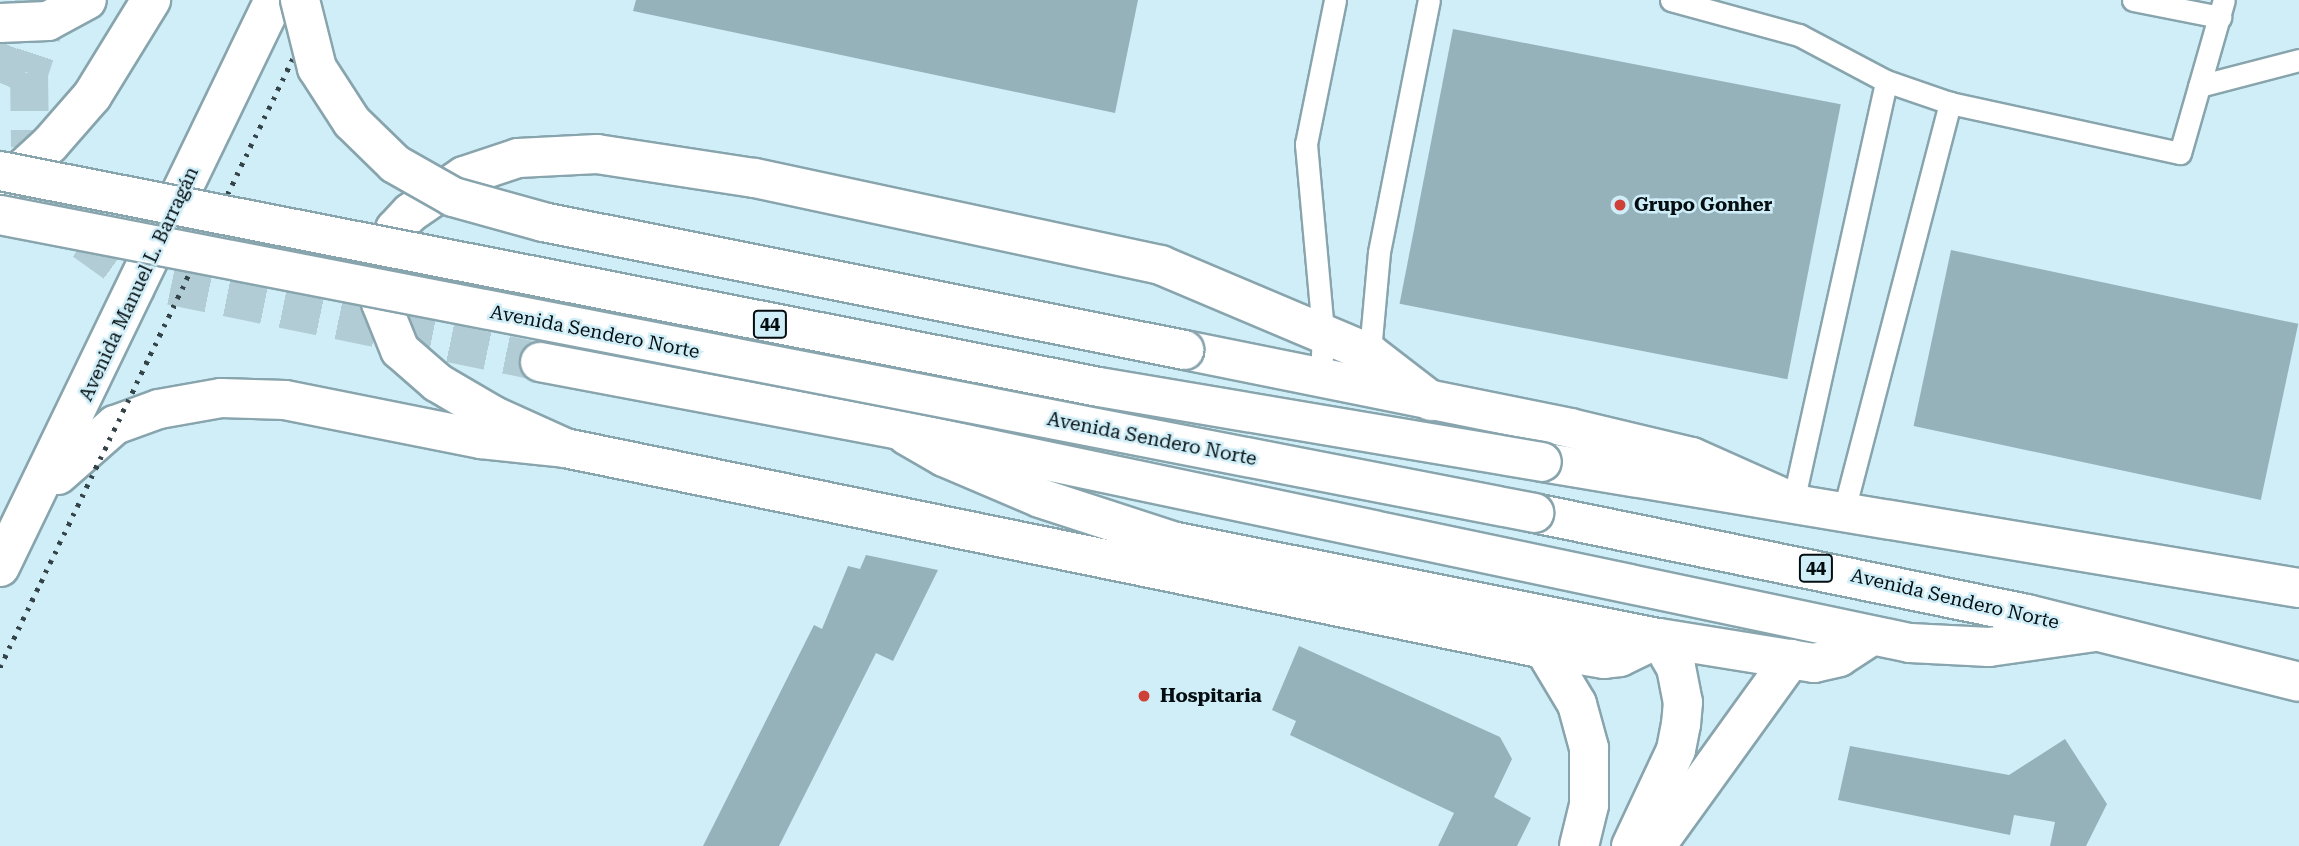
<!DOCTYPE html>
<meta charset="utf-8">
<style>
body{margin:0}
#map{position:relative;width:2299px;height:846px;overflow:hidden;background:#d0eef8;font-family:"Roboto Serif",serif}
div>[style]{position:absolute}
.building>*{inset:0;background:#95b2bb;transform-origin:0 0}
.secondary-tunnel>*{height:38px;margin-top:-19px;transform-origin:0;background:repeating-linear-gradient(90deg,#b1ccd5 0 38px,transparent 0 57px)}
.trunk-tunnel>*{height:38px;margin-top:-19px;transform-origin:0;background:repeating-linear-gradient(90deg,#b1ccd5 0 38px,transparent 0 57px)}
.roads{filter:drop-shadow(2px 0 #88a4ad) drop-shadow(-2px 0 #88a4ad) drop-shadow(0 2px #88a4ad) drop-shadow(0 -2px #88a4ad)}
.service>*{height:21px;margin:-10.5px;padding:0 10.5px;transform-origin:10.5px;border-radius:10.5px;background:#fff}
.tertiary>*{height:38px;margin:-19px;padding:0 19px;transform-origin:19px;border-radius:19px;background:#fff}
.secondary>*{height:38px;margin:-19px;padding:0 19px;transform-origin:19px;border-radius:19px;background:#fff}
.primary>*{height:38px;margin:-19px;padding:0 19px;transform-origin:19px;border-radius:19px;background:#fff}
.trunk>*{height:38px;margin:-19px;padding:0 19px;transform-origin:19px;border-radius:19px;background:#fff}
.rail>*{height:5px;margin-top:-2.5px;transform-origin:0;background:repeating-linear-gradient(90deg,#344348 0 3.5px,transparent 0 10.5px)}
.bridges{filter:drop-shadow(2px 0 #88a4ad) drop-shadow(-2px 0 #88a4ad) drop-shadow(0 2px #88a4ad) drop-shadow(0 -2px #88a4ad)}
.primary-bridge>*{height:38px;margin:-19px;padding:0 19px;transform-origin:19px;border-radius:19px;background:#fff}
.trunk-bridge>*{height:38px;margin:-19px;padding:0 19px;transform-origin:19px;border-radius:19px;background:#fff}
.dots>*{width:19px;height:19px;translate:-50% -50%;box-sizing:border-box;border:4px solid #d0eef8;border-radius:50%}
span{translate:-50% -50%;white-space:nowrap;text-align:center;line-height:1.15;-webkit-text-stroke:5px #d0eef8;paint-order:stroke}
.shield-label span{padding:2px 5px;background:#d0eef8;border:2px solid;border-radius:5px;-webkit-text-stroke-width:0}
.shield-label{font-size:18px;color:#040e11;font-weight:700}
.poi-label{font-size:19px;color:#040e11;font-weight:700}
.left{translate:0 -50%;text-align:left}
.street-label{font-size:19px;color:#040e11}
</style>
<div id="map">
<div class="building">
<i style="clip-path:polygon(636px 0,1138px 0,1115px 113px,633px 11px)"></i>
<i style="left:1453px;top:29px;width:395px;height:280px;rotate:11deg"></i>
<i style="left:1951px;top:250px;width:355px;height:180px;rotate:12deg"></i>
<i style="clip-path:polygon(866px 555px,938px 570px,893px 661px,876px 653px,779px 846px,703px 846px,814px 625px,822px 629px,848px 566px,860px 569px)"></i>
<i style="clip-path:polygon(1299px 646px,1500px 737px,1512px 759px,1494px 797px,1531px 818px,1517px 846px,1438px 846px,1454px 813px,1290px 735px,1296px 721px,1272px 710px)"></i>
<i style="clip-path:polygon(2065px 739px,2107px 804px,2086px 846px,2050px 846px,2055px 822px,2014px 815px,2010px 835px,1838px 800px,1850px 746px,2009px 775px)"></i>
</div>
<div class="secondary-tunnel">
<i style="left:0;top:83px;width:90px;rotate:-66.6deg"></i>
</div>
<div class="trunk-tunnel">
<i style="left:53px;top:0;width:77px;rotate:108.2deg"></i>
<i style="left:29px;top:73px;width:74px;rotate:89.2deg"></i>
<i style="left:30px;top:147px;width:55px;rotate:68.6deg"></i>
<i style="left:50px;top:198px;width:55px;rotate:51.7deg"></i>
<i style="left:84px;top:241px;width:49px;rotate:35.9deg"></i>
<i style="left:124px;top:270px;width:50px;rotate:18.8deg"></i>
<i style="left:171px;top:286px;width:377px;rotate:11.6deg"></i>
</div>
<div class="roads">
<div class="service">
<i style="left:1671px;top:0;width:133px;rotate:15.3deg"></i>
<i style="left:1799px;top:35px;width:98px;rotate:27.9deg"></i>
<i style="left:1886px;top:81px;width:68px;rotate:19deg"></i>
<i style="left:1950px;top:103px;width:235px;rotate:12.3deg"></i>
<i style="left:2180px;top:153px;width:159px;rotate:-74deg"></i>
<i style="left:2133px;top:0;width:89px;rotate:11.1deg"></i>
<i style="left:2199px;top:86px;width:103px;rotate:-14.6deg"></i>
<i style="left:1369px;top:362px;width:110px;rotate:-84.8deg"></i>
<i style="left:1379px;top:252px;width:257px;rotate:-78.8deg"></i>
<i style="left:1321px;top:379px;width:48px;rotate:-87.6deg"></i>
<i style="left:1323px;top:331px;width:188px;rotate:-95.2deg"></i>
<i style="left:1306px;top:144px;width:147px;rotate:-78.6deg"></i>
<i style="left:1793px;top:502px;width:431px;rotate:-77.5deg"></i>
<i style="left:1844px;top:510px;width:421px;rotate:-75.4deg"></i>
</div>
<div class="tertiary">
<i style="left:1431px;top:401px;width:78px;rotate:-142.3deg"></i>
<i style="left:1369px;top:353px;width:226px;rotate:-157.1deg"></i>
<i style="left:1161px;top:265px;width:416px;rotate:-167.9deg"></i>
<i style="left:754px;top:178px;width:159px;rotate:-171.3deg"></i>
<i style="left:597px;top:154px;width:79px;rotate:177.1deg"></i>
<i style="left:518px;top:158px;width:57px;rotate:161.6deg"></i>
<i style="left:464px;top:176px;width:65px;rotate:145.6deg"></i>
<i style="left:410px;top:213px;width:22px;rotate:133deg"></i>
<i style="left:395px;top:229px;width:35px;rotate:108deg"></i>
<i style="left:384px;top:262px;width:41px;rotate:94.2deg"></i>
<i style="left:381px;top:303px;width:51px;rotate:68deg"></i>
<i style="left:400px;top:350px;width:50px;rotate:41deg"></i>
<i style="left:438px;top:383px;width:65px;rotate:30.5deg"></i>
<i style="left:494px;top:416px;width:78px;rotate:24.3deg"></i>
<i style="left:565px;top:448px;width:999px;rotate:11.6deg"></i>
<i style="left:1544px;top:649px;width:61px;rotate:9.5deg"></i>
<i style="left:1604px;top:659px;width:16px;rotate:-7deg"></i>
<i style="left:1620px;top:657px;width:43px;rotate:-26deg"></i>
<i style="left:1659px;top:638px;width:34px;rotate:60deg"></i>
<i style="left:1676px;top:667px;width:36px;rotate:79deg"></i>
<i style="left:1683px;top:702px;width:22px;rotate:95deg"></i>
<i style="left:1681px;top:724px;width:26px;rotate:101deg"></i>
<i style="left:1676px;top:750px;width:106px;rotate:115.1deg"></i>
<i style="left:906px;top:435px;width:44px;rotate:30.1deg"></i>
<i style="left:944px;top:457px;width:104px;rotate:23.1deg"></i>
<i style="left:1040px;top:498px;width:139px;rotate:18deg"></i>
<i style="left:1172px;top:541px;width:497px;rotate:11.3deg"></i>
<i style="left:1659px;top:638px;width:157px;rotate:9.2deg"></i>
<i style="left:1814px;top:663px;width:26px;rotate:-13deg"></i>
<i style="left:1839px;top:657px;width:38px;rotate:-33deg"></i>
<i style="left:1544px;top:649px;width:64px;rotate:59deg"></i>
<i style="left:1577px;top:704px;width:46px;rotate:74.7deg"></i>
<i style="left:1589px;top:748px;width:57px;rotate:90deg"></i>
<i style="left:1589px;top:805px;width:42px;rotate:103.7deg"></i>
<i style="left:1656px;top:846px;width:231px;rotate:-54.2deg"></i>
</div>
<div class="secondary">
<i style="left:58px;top:475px;width:76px;rotate:-41.3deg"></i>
<i style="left:115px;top:425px;width:47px;rotate:-20deg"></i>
<i style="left:159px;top:409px;width:63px;rotate:-10.1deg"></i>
<i style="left:221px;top:398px;width:64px;rotate:1.8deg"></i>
<i style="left:285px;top:400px;width:200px;rotate:11.3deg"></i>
<i style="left:481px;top:439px;width:84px;rotate:6.1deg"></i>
<i style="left:0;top:567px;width:630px;rotate:-64.21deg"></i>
</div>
<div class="primary">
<i style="left:895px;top:429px;width:1037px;rotate:11.91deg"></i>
<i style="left:1910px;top:643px;width:79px;rotate:2.9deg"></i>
<i style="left:1989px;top:647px;width:107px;rotate:-8.1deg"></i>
<i style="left:1542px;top:462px;width:767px;rotate:9.45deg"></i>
<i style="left:1534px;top:513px;width:503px;rotate:11.58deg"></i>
<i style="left:2027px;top:614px;width:280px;rotate:14deg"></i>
</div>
<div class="trunk">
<i style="left:0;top:23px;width:48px;rotate:-2.4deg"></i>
<i style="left:48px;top:21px;width:44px;rotate:-28.3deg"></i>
<i style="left:0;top:190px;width:68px;rotate:-42.6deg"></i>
<i style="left:50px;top:144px;width:64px;rotate:-48.8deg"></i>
<i style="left:92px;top:96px;width:113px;rotate:-58.4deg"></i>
<i style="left:1184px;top:350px;width:394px;rotate:11.4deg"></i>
<i style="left:1570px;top:428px;width:125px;rotate:13.4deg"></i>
<i style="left:1692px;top:457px;width:105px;rotate:24.1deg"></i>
<i style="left:540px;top:362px;width:361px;rotate:10.7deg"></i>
</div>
</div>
<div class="rail">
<i style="left:0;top:667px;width:740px;rotate:-64.3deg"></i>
</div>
<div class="bridges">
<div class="primary-bridge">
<i style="left:0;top:171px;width:1120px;rotate:11.12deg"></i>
<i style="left:1099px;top:387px;width:449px;rotate:9.6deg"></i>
<i style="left:0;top:215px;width:1563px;rotate:10.99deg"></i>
</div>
<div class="trunk-bridge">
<i style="left:300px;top:0;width:70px;rotate:76deg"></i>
<i style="left:317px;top:68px;width:64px;rotate:57.1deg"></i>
<i style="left:352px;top:122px;width:60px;rotate:44.3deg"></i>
<i style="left:395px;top:164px;width:67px;rotate:29.6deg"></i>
<i style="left:453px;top:197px;width:93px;rotate:15.5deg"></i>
<i style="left:543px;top:222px;width:654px;rotate:11.29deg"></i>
</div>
</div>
<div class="dots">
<i style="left:1620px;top:205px;background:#cf4138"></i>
<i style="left:1144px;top:696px;background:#cf4138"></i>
</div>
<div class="shield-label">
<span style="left:770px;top:324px">44</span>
<span style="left:1816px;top:568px">44</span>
</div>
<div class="poi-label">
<span class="left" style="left:1634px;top:205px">Grupo Gonher</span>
<span class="left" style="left:1160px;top:696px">Hospitaria</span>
</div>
<div class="street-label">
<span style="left:139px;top:284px;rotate:-65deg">Avenida Manuel L. Barragán</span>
<span style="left:595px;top:332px;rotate:11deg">Avenida Sendero Norte</span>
<span style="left:1152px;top:439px;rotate:11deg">Avenida Sendero Norte</span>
<span style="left:1955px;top:599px;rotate:13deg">Avenida Sendero Norte</span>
</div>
</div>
